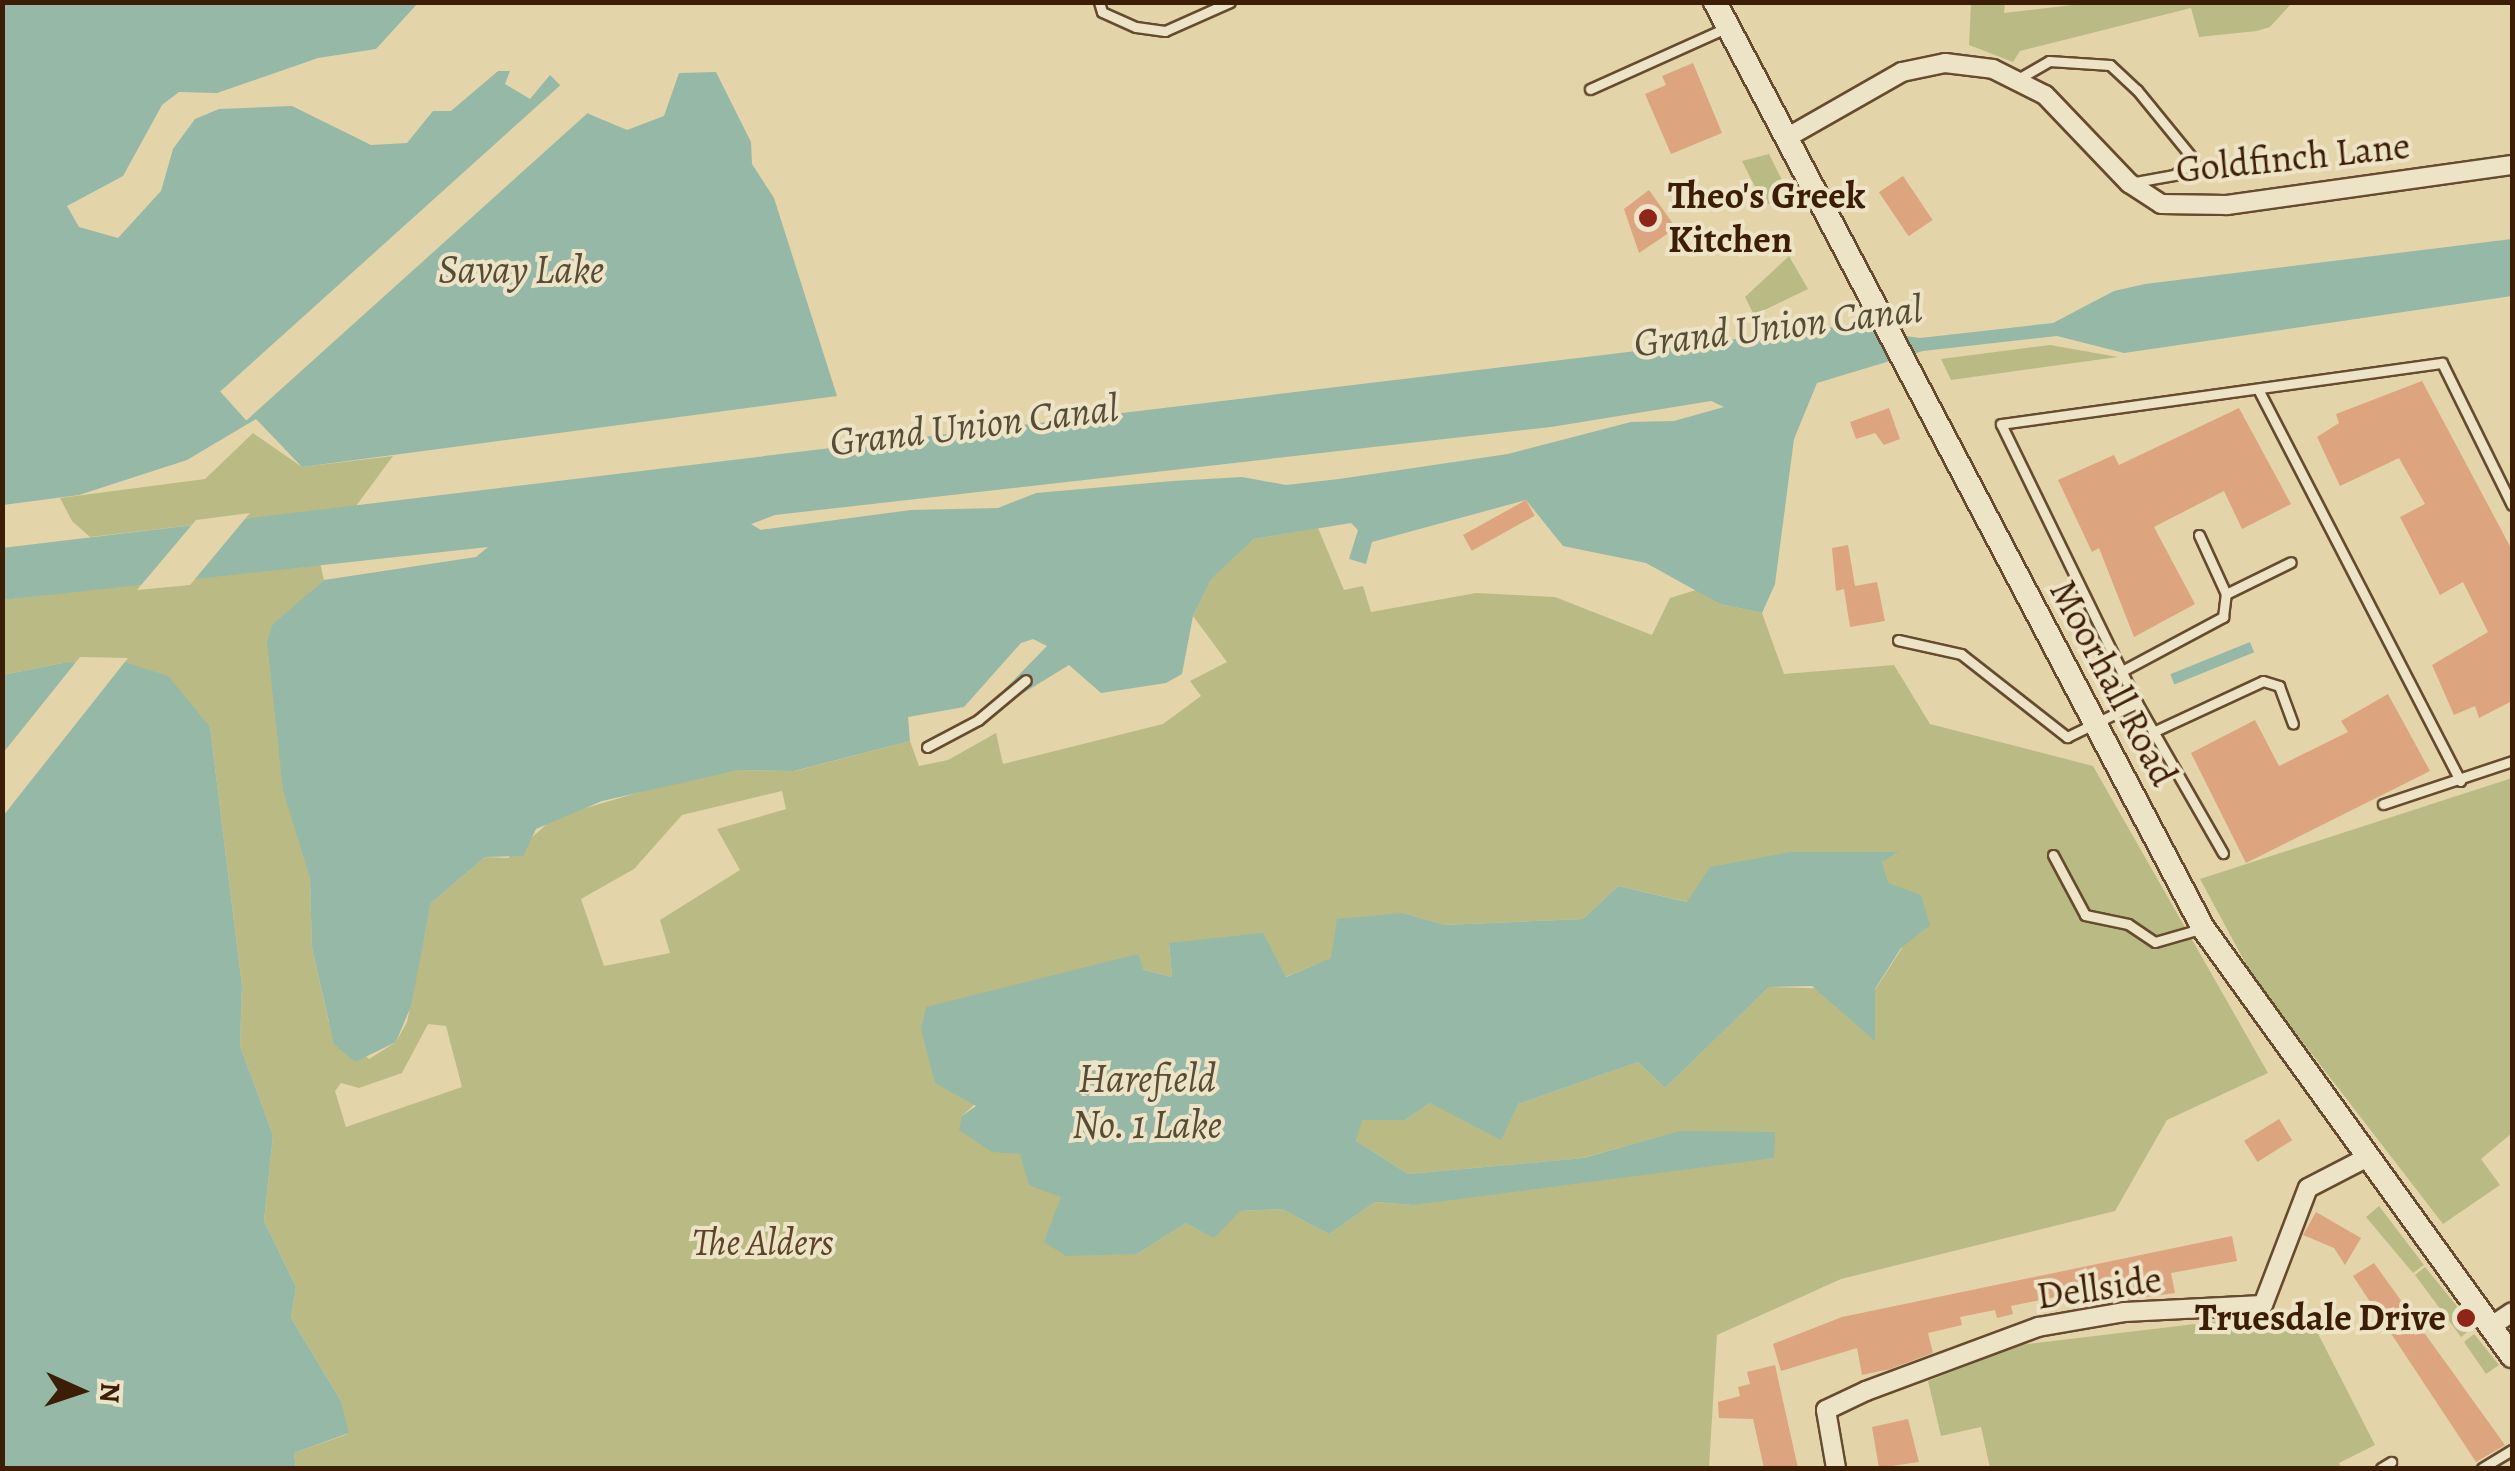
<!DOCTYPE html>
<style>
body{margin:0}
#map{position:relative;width:2515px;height:1471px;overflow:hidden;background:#e4d4a9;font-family:Alegreya,serif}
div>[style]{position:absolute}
.green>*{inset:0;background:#babb84}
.water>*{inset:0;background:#95b8a7;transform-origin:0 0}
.pier>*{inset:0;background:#e4d4a9;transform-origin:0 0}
.building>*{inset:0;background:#dca57f;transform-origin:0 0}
.roads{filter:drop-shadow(2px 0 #664b2e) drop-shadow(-2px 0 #664b2e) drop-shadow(0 2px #664b2e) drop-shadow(0 -2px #664b2e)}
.service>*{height:9px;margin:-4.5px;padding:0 4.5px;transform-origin:4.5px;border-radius:4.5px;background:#ede3c7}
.minor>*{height:18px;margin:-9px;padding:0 9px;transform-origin:9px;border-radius:9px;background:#ede3c7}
.tertiary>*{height:22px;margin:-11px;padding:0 11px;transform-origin:11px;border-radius:11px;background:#ede3c7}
.dots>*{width:28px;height:28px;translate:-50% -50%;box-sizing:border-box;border:5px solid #ede3c7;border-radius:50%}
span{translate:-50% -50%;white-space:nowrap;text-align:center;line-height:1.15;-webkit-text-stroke:8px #ede3c7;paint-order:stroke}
.street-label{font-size:38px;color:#3c1d05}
.poi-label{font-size:38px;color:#3c1d05;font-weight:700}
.left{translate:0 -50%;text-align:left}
.right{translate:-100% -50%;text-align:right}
.park-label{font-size:38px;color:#5c4425;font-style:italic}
.water-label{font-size:40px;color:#574c36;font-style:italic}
.frame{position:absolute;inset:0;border:5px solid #3c1d05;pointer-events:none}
.north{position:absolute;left:30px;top:1341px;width:100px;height:100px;-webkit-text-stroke:8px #ede3c7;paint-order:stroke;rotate:93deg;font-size:28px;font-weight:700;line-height:40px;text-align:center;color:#3c1d05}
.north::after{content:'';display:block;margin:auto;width:35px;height:45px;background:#3c1d05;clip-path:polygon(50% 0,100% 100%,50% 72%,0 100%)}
</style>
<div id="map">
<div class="green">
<i style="clip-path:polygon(2099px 2px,2292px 3px,2270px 27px,2257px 31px,2199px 37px,2191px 8px,2020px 51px,2013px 62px,1969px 45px,1971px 3px,2005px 3px,2004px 13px)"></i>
<i style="clip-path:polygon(1769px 154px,1791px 198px,1764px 205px,1742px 161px)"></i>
<i style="clip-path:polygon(1789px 256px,1808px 289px,1754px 315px,1745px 297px)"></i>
<i style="clip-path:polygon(2050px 345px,2118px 357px,1951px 380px,1941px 359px)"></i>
<i style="clip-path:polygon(253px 433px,302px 467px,393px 456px,356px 506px,90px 537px,72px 521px,60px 498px,205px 479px)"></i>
<i style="clip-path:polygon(evenodd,1318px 528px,1344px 590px,1363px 586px,1371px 612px,1476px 593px,1555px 597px,1652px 635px,1670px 598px,1696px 590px,1720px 604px,1762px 613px,1784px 674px,1894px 665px,1930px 724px,2093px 766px,2268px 1073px,2167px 1120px,2115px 1211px,1841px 1279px,1717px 1335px,1709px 1468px,296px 1468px,294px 1453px,348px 1434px,341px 1401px,291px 1318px,296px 1287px,264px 1221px,273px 1135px,240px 1046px,242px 986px,210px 727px,63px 663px,3px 675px,2px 600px,320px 563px,324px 580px,309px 593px,275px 703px,278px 744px,310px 878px,312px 948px,329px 1023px,369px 1059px,396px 1042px,407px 1022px,431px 903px,485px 857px,508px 858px,555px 817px,671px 783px,738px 770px,795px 771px,910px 741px,919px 766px,948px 760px,996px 733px,1003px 764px,1163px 724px,1201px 696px,1190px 681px,1227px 662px,1193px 616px,1211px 578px,1254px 539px,1318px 528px,782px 791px,786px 809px,717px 829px,740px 870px,660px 920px,670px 953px,604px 966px,581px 899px,634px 869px,682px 815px,782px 791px,1318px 528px,1895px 852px,1882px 862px,1902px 948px,1875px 990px,1769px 987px,1665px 1088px,1638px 1062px,1518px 1104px,1430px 1103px,1405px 1120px,1361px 1120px,1356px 1141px,1408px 1174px,1584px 1158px,1680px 1131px,1413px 1205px,1375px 1202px,1329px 1234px,1282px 1209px,1240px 1211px,1186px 1223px,1137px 1254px,1062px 1197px,1021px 1154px,962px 1116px,1137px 954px,1144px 970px,1172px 977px,1169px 944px,1285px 977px,1332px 958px,1403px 913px,1445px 925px,1583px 919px,1618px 886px,1688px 902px,1895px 852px,1318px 528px,428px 1024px,446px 1026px,462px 1087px,346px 1127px,335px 1091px,341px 1083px,359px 1088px,402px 1073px,428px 1024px)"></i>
<i style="clip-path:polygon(2512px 778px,2512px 1133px,2481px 1159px,2500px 1185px,2443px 1224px,2254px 979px,2200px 879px)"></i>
<i style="clip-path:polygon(2379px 1206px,2424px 1265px,2413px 1273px,2366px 1217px)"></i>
<i style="clip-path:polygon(2425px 1267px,2465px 1316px,2470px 1330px,2461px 1337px,2415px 1275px)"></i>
<i style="clip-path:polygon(2245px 1318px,2253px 1330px,2273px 1333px,2310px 1318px,2375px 1445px,2339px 1463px,2341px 1468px,1990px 1468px,1981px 1427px,1941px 1436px,1928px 1381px,2020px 1345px)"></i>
<i style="clip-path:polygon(2474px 1334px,2499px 1365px,2486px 1374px,2464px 1342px)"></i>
</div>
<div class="water">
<i style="clip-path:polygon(2px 3px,418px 3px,376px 49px,318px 58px,217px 93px,179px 92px,162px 105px,123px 176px,67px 206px,79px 227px,118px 238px,161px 191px,173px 149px,195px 119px,219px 109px,292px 106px,371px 145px,407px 143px,433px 111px,451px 111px,498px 71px,510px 71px,505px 84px,530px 99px,550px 75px,589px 114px,627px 130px,664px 116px,679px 73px,716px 72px,751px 142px,752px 164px,774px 198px,837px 396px,302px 467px,256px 419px,187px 460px,79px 495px,3px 505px)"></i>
<i style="clip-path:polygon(evenodd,2512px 239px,2512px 296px,2124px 353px,2057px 336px,1923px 351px,1817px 383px,1794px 439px,1775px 584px,1762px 613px,1720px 604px,1646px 563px,1563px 546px,1526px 500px,1372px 542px,1366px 564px,1349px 559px,1358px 530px,1351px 523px,1254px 539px,1211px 579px,1193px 616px,1182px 674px,1166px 683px,1101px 693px,1069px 665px,1012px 700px,1002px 692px,1047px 646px,1033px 639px,1021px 643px,964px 707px,908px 717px,910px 741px,794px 771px,738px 770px,602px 801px,536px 829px,523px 856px,485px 857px,431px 903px,411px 1006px,396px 1042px,355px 1062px,334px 1044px,312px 948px,310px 878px,283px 790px,267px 641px,273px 624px,324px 580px,476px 557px,488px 547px,3px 600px,2px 548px,1835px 327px,1920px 338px,2053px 323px,2114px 291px,2145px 284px,2512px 239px,1711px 401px,1724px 407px,1674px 421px,1631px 422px,1508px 454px,1339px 479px,1286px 485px,1242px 477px,1173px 481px,1036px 493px,998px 508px,911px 510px,761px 530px,751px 524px,775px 515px,1551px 427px,1711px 401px)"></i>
<i style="left:2250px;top:642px;width:11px;height:86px;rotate:68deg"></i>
<i style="clip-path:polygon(121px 661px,168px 676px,210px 727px,242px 986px,240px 1046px,273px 1135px,264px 1221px,296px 1287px,291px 1318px,341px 1401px,349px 1433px,294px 1453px,296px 1468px,3px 1468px,3px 675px,63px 663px)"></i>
<i style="clip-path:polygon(1790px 852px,1898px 852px,1882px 862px,1888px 883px,1921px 895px,1930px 925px,1901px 948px,1875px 989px,1875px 1041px,1812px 986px,1769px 987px,1665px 1088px,1638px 1062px,1518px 1104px,1501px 1140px,1430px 1103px,1405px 1120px,1362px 1120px,1356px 1141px,1408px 1174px,1584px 1158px,1680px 1131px,1775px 1132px,1774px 1158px,1413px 1205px,1375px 1202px,1329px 1234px,1282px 1209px,1240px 1211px,1214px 1238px,1186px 1223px,1137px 1254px,1066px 1256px,1044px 1242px,1061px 1197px,1029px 1185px,1020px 1154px,992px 1152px,959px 1130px,962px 1116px,976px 1106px,935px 1083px,921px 1029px,926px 1007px,1138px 954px,1144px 970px,1172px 977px,1169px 943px,1263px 933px,1286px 977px,1331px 958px,1337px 919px,1403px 913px,1445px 925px,1583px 919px,1618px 886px,1687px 902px,1710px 867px)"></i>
</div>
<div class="pier">
<i style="left:565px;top:81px;width:39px;height:464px;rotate:48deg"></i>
<i style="clip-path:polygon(250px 513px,190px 585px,137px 590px,196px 520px)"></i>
<i style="clip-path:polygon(80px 657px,128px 658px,3px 816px,3px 753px)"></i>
</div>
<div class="building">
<i style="clip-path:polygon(1693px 63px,1722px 133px,1671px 154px,1645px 94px,1666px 85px,1662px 76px)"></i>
<i style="left:1903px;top:176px;width:53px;height:29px;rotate:56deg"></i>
<i style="clip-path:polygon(1649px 190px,1676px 228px,1639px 253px,1624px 209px)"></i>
<i style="clip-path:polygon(2422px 381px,2512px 550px,2512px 701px,2479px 718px,2475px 706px,2454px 715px,2432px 665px,2488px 632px,2463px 582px,2440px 595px,2400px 517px,2425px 504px,2399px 458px,2340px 486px,2317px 437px,2339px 423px,2336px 414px)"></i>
<i style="clip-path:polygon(1889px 408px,1900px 439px,1884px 445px,1875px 433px,1856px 439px,1850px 422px)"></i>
<i style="clip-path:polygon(2239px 408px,2291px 504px,2242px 529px,2224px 491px,2154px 527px,2195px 604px,2134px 637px,2099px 548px,2092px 552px,2058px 480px,2114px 455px,2119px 465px)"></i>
<i style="left:1526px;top:500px;width:18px;height:72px;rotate:61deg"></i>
<i style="clip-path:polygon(1848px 545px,1855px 586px,1877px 582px,1885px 621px,1850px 627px,1844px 589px,1836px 591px,1832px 548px)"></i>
<i style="clip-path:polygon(2388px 694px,2430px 771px,2246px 863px,2191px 753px,2255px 720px,2279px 766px,2348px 732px,2341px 721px)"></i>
<i style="left:2279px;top:1119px;width:25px;height:41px;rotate:58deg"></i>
<i style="clip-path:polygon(2316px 1212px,2361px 1238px,2345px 1265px,2334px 1248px,2303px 1235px)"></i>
<i style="clip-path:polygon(2232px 1236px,2237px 1261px,2171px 1273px,2175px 1293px,2103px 1303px,2099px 1288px,2011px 1306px,2013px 1314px,1997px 1318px,1995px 1310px,1960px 1317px,1962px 1325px,1928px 1333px,1933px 1353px,1890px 1369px,1862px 1375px,1857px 1348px,1781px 1371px,1773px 1344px,1842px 1317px)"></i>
<i style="clip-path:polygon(2374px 1263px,2505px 1445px,2476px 1462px,2353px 1276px)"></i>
<i style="clip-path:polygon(1775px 1365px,1785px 1410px,1798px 1468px,1764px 1468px,1753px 1419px,1719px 1418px,1718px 1402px,1740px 1396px,1738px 1387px,1750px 1384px,1747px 1372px)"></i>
<i style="clip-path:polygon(1908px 1419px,1919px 1462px,1879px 1468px,1872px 1427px)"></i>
</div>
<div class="roads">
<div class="service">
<i style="left:1099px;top:2px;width:10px;rotate:73deg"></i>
<i style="left:1102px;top:12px;width:37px;rotate:24deg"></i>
<i style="left:1136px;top:27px;width:29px;rotate:8deg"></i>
<i style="left:1165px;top:31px;width:71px;rotate:-24deg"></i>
<i style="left:2018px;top:79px;width:36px;rotate:-30deg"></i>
<i style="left:2049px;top:61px;width:61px;rotate:3.8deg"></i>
<i style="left:2110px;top:65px;width:37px;rotate:43deg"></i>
<i style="left:2137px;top:90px;width:90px;rotate:50.8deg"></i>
<i style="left:2194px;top:160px;width:25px;rotate:143deg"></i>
<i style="left:2174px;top:175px;width:46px;rotate:169.9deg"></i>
<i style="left:1590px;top:89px;width:149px;rotate:-24.2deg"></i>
<i style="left:2258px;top:389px;width:441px;rotate:62.7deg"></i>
<i style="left:2226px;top:594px;width:72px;rotate:-26.2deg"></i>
<i style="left:1898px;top:640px;width:65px;rotate:12.5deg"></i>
<i style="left:1961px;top:654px;width:135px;rotate:38.1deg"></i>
<i style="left:2067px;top:737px;width:78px;rotate:-25.9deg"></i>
<i style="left:2137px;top:703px;width:310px;rotate:-116deg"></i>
<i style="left:2001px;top:424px;width:445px;rotate:-7.9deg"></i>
<i style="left:2442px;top:363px;width:158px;rotate:63.8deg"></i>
<i style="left:2122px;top:671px;width:115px;rotate:-28.1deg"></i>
<i style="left:2223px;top:617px;width:23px;rotate:-83deg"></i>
<i style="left:2226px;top:594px;width:65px;rotate:-114.6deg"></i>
<i style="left:2137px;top:703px;width:173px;rotate:60.2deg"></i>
<i style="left:2153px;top:732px;width:121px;rotate:-24.9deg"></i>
<i style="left:2263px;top:681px;width:17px;rotate:17deg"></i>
<i style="left:2279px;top:686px;width:40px;rotate:69.8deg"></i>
<i style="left:927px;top:747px;width:58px;rotate:-27.9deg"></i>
<i style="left:978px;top:720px;width:62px;rotate:-39.8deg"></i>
<i style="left:2383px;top:804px;width:136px;rotate:-18.4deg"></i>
<i style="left:2053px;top:855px;width:68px;rotate:61.9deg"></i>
<i style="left:2085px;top:915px;width:44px;rotate:11.8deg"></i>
<i style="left:2128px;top:924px;width:32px;rotate:34deg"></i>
<i style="left:2155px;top:942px;width:47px;rotate:-16.1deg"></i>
<i style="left:2381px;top:1468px;width:12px;rotate:-31deg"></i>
<i style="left:2482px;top:1468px;width:35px;rotate:-31deg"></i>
</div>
<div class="minor">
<i style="left:1788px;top:137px;width:131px;rotate:-29.7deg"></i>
<i style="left:1902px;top:72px;width:44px;rotate:-11.8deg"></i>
<i style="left:1945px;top:63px;width:48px;rotate:7.1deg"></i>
<i style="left:1993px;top:69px;width:58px;rotate:26.6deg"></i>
<i style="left:2045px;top:95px;width:122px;rotate:46.3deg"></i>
<i style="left:2129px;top:183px;width:38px;rotate:33deg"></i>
<i style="left:2161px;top:204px;width:66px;rotate:0.9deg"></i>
<i style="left:2227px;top:205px;width:288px;rotate:-8deg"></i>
<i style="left:2493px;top:1325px;width:23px;rotate:-34deg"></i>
<i style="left:1836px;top:1468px;width:59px;rotate:-99.8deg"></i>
<i style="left:1826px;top:1410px;width:44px;rotate:-25.4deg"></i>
<i style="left:1866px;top:1391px;width:184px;rotate:-20.4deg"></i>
<i style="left:2038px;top:1327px;width:87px;rotate:-9.9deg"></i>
<i style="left:2124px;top:1312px;width:139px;rotate:-2.9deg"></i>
<i style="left:2263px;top:1305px;width:125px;rotate:-69deg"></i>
<i style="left:2308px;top:1188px;width:68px;rotate:-27.3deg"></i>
</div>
<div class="tertiary">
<i style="left:1715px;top:2px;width:1047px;rotate:62.21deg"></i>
<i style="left:2203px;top:928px;width:528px;rotate:54.17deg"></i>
</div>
</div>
<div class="dots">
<i style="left:1648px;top:218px;background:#8f2418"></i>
<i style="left:2466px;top:1318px;background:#8f2418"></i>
</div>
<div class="street-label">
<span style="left:2293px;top:158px;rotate:-6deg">Goldfinch Lane</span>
<span style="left:2113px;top:683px;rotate:62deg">Moorhall Road</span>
<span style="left:2099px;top:1288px;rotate:-8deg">Dellside</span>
</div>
<div class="poi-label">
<span class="left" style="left:1668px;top:218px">Theo's Greek<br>Kitchen</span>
<span class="right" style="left:2446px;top:1318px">Truesdale Drive</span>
</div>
<div class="park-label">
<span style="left:763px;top:1243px">The Alders</span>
</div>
<div class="water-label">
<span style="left:521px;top:270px">Savay Lake</span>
<span style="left:1778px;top:326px;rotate:-7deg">Grand Union Canal</span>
<span style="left:974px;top:425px;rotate:-7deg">Grand Union Canal</span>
<span style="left:1147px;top:1102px">Harefield<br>No. 1 Lake</span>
</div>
<div class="frame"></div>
<div class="north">N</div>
</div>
